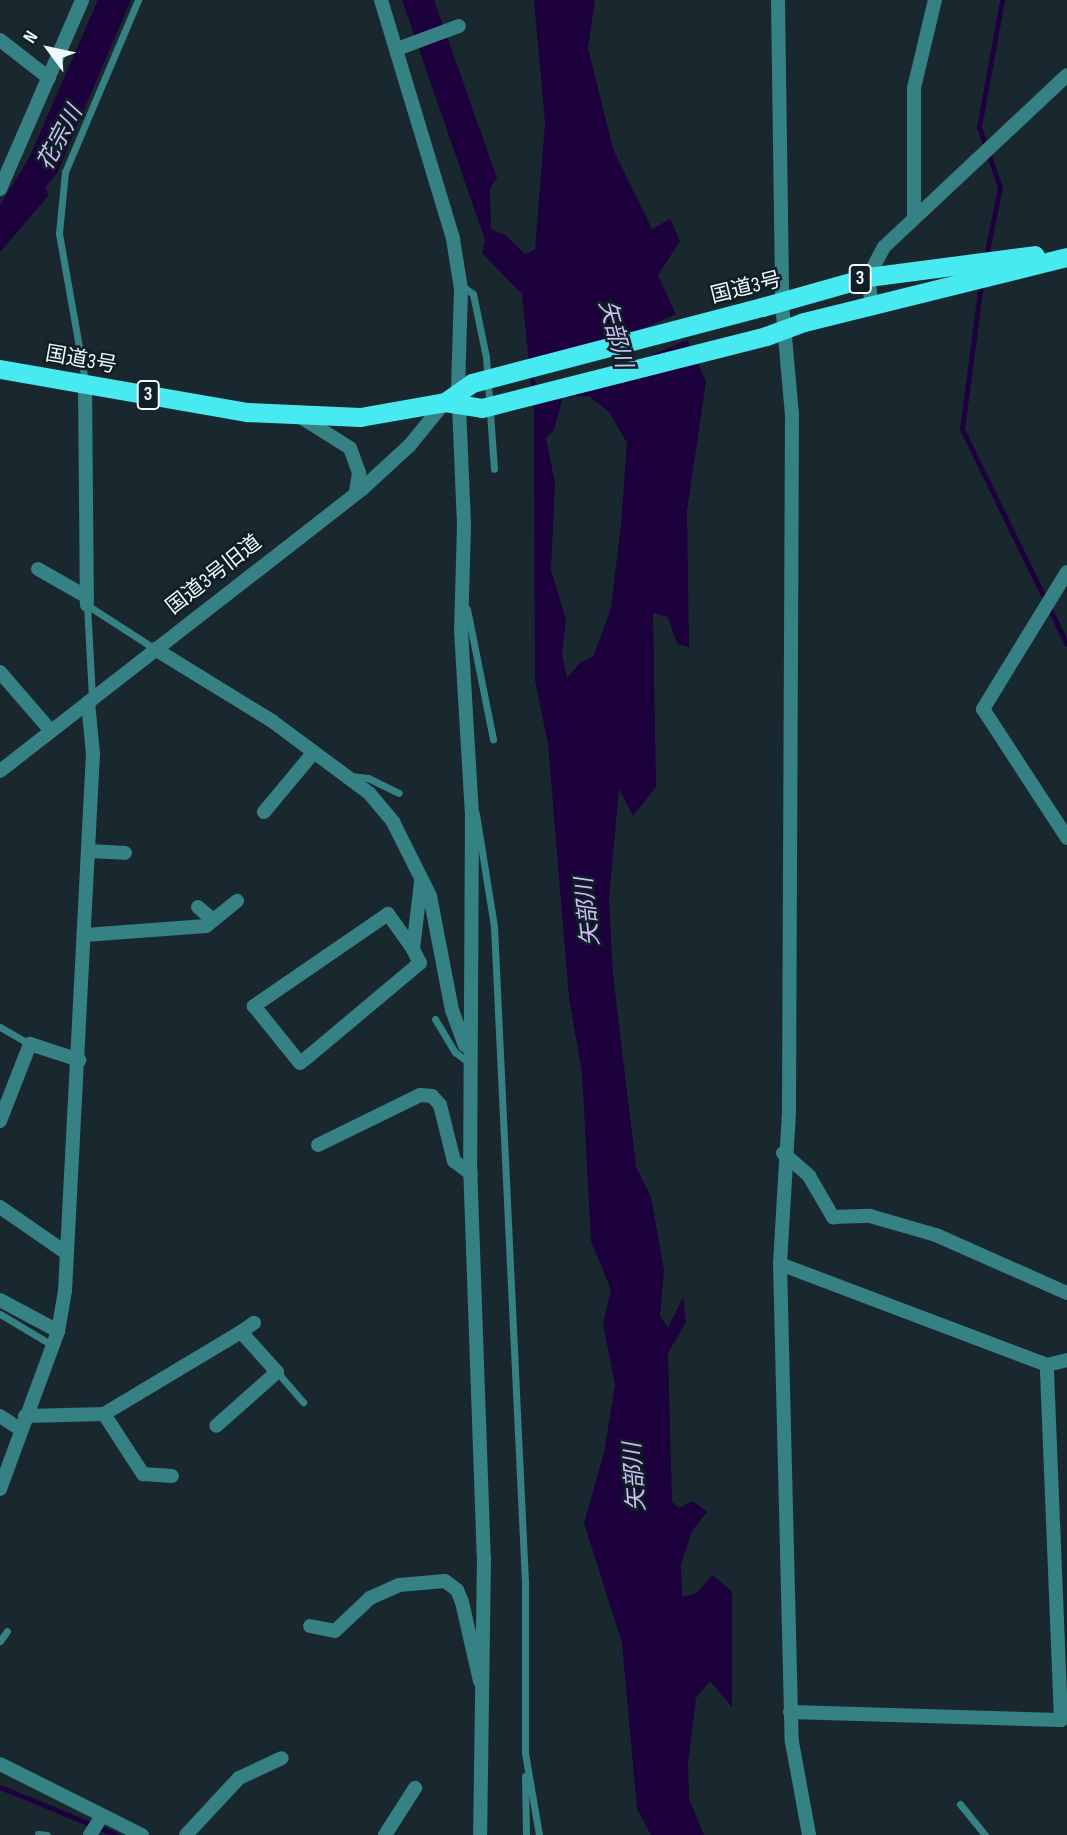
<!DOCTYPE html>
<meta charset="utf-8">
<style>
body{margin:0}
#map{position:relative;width:1067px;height:1835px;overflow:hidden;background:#19282f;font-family:"Sofia Sans Condensed","Noto Sans JP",sans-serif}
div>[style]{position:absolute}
.water>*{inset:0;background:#1c013c}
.pier>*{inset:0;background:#19282f;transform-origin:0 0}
.stream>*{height:5px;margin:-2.5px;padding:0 2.5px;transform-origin:2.5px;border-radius:2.5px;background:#1c013c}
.service>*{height:7px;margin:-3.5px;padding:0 3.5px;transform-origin:3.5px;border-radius:3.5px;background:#368184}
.minor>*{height:14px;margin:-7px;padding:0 7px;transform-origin:7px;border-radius:7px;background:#368184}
.tertiary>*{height:14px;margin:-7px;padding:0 7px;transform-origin:7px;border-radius:7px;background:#368184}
.trunk>*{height:19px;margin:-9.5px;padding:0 9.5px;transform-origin:9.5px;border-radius:9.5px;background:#47eaf1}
.trunk-bridge>*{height:19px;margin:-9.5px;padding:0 9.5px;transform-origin:9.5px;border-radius:9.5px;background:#47eaf1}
span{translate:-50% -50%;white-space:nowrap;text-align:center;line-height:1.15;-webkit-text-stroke:5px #101e25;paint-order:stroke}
.shield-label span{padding:2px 5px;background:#101e25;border:2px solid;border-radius:5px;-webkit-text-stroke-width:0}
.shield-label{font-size:19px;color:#edf7fc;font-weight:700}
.street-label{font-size:21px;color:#edf7fc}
.water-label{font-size:23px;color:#cdbef7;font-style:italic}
.north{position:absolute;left:14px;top:14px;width:70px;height:70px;-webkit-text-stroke:5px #101e25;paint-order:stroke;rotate:303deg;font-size:19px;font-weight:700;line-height:28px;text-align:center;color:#edf7fc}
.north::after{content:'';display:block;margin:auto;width:24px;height:32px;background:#edf7fc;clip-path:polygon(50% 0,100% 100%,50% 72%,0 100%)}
</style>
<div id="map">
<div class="water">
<i style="clip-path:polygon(98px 0,131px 0,57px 173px,45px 188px,49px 195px,0 252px,0 205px,29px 158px)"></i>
<i style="clip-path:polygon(evenodd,402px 0,434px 0,497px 178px,490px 188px,491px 229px,505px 235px,525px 254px,535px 250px,545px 123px,534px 0,595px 0,588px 48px,613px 149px,652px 229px,670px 219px,680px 241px,658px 275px,706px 381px,687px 511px,689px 647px,677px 644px,668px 617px,653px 613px,656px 787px,633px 816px,619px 789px,609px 899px,613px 974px,636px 1167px,651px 1197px,664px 1270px,660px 1316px,668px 1328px,683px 1297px,686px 1322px,668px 1353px,672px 1502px,679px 1508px,693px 1501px,707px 1512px,692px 1531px,681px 1564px,682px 1597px,695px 1594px,713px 1575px,732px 1592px,732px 1707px,710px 1681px,696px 1698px,688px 1762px,689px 1799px,704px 1835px,651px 1835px,637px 1809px,622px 1643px,584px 1523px,604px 1453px,615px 1385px,603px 1324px,611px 1290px,591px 1241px,582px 1073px,569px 998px,548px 744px,535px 680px,534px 414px,522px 294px,482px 253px,485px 240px,402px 0,589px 396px,609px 412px,627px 443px,621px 525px,611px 608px,593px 657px,580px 663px,567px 678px,562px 655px,566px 620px,551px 570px,555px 483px,546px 438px,554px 430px,563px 397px,589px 396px)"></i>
</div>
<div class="pier">
<i style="left:679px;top:313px;width:28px;height:159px;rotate:67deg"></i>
</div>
<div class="stream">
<i style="left:986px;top:256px;width:70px;rotate:-78.5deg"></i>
<i style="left:1000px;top:187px;width:64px;rotate:-109.3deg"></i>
<i style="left:979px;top:127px;width:129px;rotate:-79.7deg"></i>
<i style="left:981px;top:283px;width:147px;rotate:97.4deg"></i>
<i style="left:962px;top:429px;width:239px;rotate:64deg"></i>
<i style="left:0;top:1787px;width:126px;rotate:22.3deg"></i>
</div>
<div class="service">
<i style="left:461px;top:285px;width:15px;rotate:37deg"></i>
<i style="left:473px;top:294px;width:64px;rotate:78.3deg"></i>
<i style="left:486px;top:357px;width:112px;rotate:85.9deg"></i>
<i style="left:85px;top:381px;width:150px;rotate:-100deg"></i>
<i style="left:59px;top:233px;width:61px;rotate:-84.4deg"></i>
<i style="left:65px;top:172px;width:187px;rotate:-67deg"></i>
<i style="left:87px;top:605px;width:93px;rotate:86.9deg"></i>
<i style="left:87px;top:605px;width:81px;rotate:32.9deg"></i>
<i style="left:467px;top:609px;width:133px;rotate:78.7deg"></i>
<i style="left:351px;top:776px;width:17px;rotate:7deg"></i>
<i style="left:368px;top:778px;width:34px;rotate:26deg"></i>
<i style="left:476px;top:814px;width:114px;rotate:80.9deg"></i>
<i style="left:494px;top:927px;width:657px;rotate:87.29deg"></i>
<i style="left:525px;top:1583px;width:170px;rotate:90deg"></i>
<i style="left:525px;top:1753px;width:83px;rotate:80.3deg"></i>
<i style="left:435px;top:1019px;width:39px;rotate:59deg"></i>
<i style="left:455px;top:1052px;width:18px;rotate:38deg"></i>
<i style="left:0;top:1027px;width:34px;rotate:30deg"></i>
<i style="left:0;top:1314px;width:61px;rotate:30.8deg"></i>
<i style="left:277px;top:1372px;width:40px;rotate:49deg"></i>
<i style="left:0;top:1641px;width:12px;rotate:-55deg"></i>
<i style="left:525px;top:1776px;width:59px;rotate:89deg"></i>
<i style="left:960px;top:1804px;width:40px;rotate:51deg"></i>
<i style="left:38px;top:1834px;width:9px;rotate:6deg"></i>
</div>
<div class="minor">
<i style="left:381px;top:0;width:250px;rotate:73.2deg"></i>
<i style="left:453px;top:239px;width:51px;rotate:80.9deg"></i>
<i style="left:461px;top:289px;width:104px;rotate:91.7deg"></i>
<i style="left:778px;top:0;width:303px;rotate:89.2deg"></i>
<i style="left:782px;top:303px;width:111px;rotate:84.9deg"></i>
<i style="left:792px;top:414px;width:698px;rotate:90.25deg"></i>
<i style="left:789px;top:1112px;width:152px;rotate:93.4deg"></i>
<i style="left:780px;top:1264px;width:478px;rotate:88.6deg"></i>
<i style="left:792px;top:1742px;width:95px;rotate:79.6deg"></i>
<i style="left:0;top:40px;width:62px;rotate:37.8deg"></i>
<i style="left:397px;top:49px;width:66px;rotate:-20.4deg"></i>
<i style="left:0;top:189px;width:206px;rotate:-66.5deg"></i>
<i style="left:914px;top:215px;width:127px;rotate:-90deg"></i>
<i style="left:914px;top:88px;width:90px;rotate:-76.6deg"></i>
<i style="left:872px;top:308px;width:31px;rotate:-97deg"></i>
<i style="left:868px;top:277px;width:34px;rotate:-62deg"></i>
<i style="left:884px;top:247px;width:251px;rotate:-43.2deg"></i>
<i style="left:85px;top:384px;width:221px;rotate:89.5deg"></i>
<i style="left:459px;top:406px;width:119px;rotate:87.6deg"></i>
<i style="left:464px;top:525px;width:105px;rotate:91.6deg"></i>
<i style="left:461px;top:630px;width:183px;rotate:86.6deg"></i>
<i style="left:472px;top:813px;width:350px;rotate:90.3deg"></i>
<i style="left:470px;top:1163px;width:394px;rotate:88deg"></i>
<i style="left:484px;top:1557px;width:278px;rotate:90.8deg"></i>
<i style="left:38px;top:569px;width:56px;rotate:29.7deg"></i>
<i style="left:1067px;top:572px;width:161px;rotate:121.5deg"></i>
<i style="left:983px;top:709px;width:154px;rotate:56.9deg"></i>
<i style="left:155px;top:649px;width:137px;rotate:31.6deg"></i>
<i style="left:272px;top:721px;width:121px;rotate:36.6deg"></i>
<i style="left:369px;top:793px;width:38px;rotate:50deg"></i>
<i style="left:393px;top:822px;width:83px;rotate:63.4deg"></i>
<i style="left:430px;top:896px;width:116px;rotate:79.1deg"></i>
<i style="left:452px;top:1010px;width:38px;rotate:70deg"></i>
<i style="left:0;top:672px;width:78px;rotate:49.2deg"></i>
<i style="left:264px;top:812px;width:78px;rotate:-50.2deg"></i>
<i style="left:89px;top:851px;width:36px;rotate:3deg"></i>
<i style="left:198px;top:907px;width:20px;rotate:41deg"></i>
<i style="left:85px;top:935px;width:121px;rotate:-4.3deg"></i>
<i style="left:206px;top:926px;width:40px;rotate:-39deg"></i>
<i style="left:413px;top:949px;width:43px;rotate:-125.5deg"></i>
<i style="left:388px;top:914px;width:163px;rotate:145.5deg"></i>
<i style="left:254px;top:1006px;width:73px;rotate:51.1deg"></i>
<i style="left:300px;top:1063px;width:11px;rotate:-38deg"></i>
<i style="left:309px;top:1056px;width:145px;rotate:-40deg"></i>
<i style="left:420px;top:963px;width:16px;rotate:-117deg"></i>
<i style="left:413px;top:949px;width:67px;rotate:-83.2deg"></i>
<i style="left:0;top:1121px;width:83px;rotate:-68.7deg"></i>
<i style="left:30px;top:1044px;width:52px;rotate:18.1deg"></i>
<i style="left:318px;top:1145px;width:114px;rotate:-26.1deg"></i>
<i style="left:420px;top:1095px;width:12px;rotate:5deg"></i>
<i style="left:432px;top:1096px;width:12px;rotate:48deg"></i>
<i style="left:440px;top:1105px;width:58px;rotate:76deg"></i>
<i style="left:454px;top:1161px;width:21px;rotate:37deg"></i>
<i style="left:783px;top:1153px;width:35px;rotate:41deg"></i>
<i style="left:809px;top:1176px;width:48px;rotate:59.7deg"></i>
<i style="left:833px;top:1217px;width:37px;rotate:-2deg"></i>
<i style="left:870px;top:1216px;width:69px;rotate:16.1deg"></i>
<i style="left:936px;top:1235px;width:143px;rotate:23.9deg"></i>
<i style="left:0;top:1207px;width:79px;rotate:34.7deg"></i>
<i style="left:780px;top:1264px;width:285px;rotate:20.7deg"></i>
<i style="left:1047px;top:1365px;width:21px;rotate:-14deg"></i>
<i style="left:0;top:1300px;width:66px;rotate:28.1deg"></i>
<i style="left:241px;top:1332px;width:16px;rotate:-35deg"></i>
<i style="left:104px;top:1414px;width:72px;rotate:57deg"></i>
<i style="left:143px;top:1474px;width:29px;rotate:4deg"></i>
<i style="left:0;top:1416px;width:24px;rotate:33deg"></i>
<i style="left:25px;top:1416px;width:79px;rotate:-1.5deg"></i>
<i style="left:104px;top:1414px;width:160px;rotate:-30.9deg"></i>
<i style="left:241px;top:1332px;width:54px;rotate:48deg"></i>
<i style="left:277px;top:1372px;width:81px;rotate:138.5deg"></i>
<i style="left:0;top:1489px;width:168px;rotate:-69.8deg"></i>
<i style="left:58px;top:1331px;width:41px;rotate:-80.1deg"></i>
<i style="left:65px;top:1291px;width:538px;rotate:-87.02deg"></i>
<i style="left:93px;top:754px;width:52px;rotate:-95.5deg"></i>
<i style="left:310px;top:1626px;width:25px;rotate:11deg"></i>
<i style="left:335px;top:1631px;width:48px;rotate:-43.3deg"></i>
<i style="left:370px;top:1598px;width:32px;rotate:-24deg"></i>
<i style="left:399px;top:1585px;width:46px;rotate:-5deg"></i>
<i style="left:445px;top:1581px;width:15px;rotate:37deg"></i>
<i style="left:457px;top:1590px;width:13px;rotate:67deg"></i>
<i style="left:462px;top:1602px;width:81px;rotate:77.2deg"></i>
<i style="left:790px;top:1712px;width:271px;rotate:1.7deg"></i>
<i style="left:1061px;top:1720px;width:355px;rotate:-92.3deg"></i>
<i style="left:0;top:1764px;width:159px;rotate:26.6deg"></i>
<i style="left:90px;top:1835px;width:22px;rotate:-58deg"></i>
<i style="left:186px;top:1835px;width:78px;rotate:-47.1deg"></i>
<i style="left:239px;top:1778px;width:47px;rotate:-24.9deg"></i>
<i style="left:385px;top:1835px;width:56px;rotate:-57.4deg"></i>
</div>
<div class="tertiary">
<i style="left:299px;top:416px;width:60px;rotate:32.1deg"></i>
<i style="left:350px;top:448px;width:27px;rotate:70deg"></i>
<i style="left:359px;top:473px;width:20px;rotate:99deg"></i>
<i style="left:0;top:771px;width:459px;rotate:-37.9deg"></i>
<i style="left:362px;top:489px;width:64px;rotate:-42.5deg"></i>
<i style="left:409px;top:446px;width:57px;rotate:-50.7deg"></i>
</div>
<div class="trunk">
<i style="left:762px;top:307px;width:110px;rotate:-15.8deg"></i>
<i style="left:868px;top:277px;width:168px;rotate:-7.5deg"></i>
<i style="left:766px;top:336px;width:40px;rotate:-20.2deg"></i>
<i style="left:804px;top:322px;width:271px;rotate:-13.9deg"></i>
<i style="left:0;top:369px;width:251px;rotate:9.9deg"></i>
<i style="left:247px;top:412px;width:113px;rotate:2.5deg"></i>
<i style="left:360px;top:417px;width:86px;rotate:-10deg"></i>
<i style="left:445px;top:402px;width:33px;rotate:-35deg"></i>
<i style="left:445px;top:402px;width:37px;rotate:9deg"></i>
</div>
<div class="trunk-bridge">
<i style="left:472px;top:383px;width:300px;rotate:-14.7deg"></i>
<i style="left:482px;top:408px;width:293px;rotate:-14.2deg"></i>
</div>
<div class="shield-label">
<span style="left:860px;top:279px">3</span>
<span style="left:148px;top:395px">3</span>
</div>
<div class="street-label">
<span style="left:746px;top:288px;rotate:-14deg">国道3号</span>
<span style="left:81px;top:360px;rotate:10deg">国道3号</span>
<span style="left:214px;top:575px;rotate:-38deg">国道3号旧道</span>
</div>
<div class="water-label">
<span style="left:60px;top:138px;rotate:-62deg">花宗川</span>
<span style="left:615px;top:334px;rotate:75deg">矢部川</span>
<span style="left:588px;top:912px;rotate:-96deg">矢部川</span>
<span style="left:635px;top:1477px;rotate:-94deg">矢部川</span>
</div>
<div class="north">N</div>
</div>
